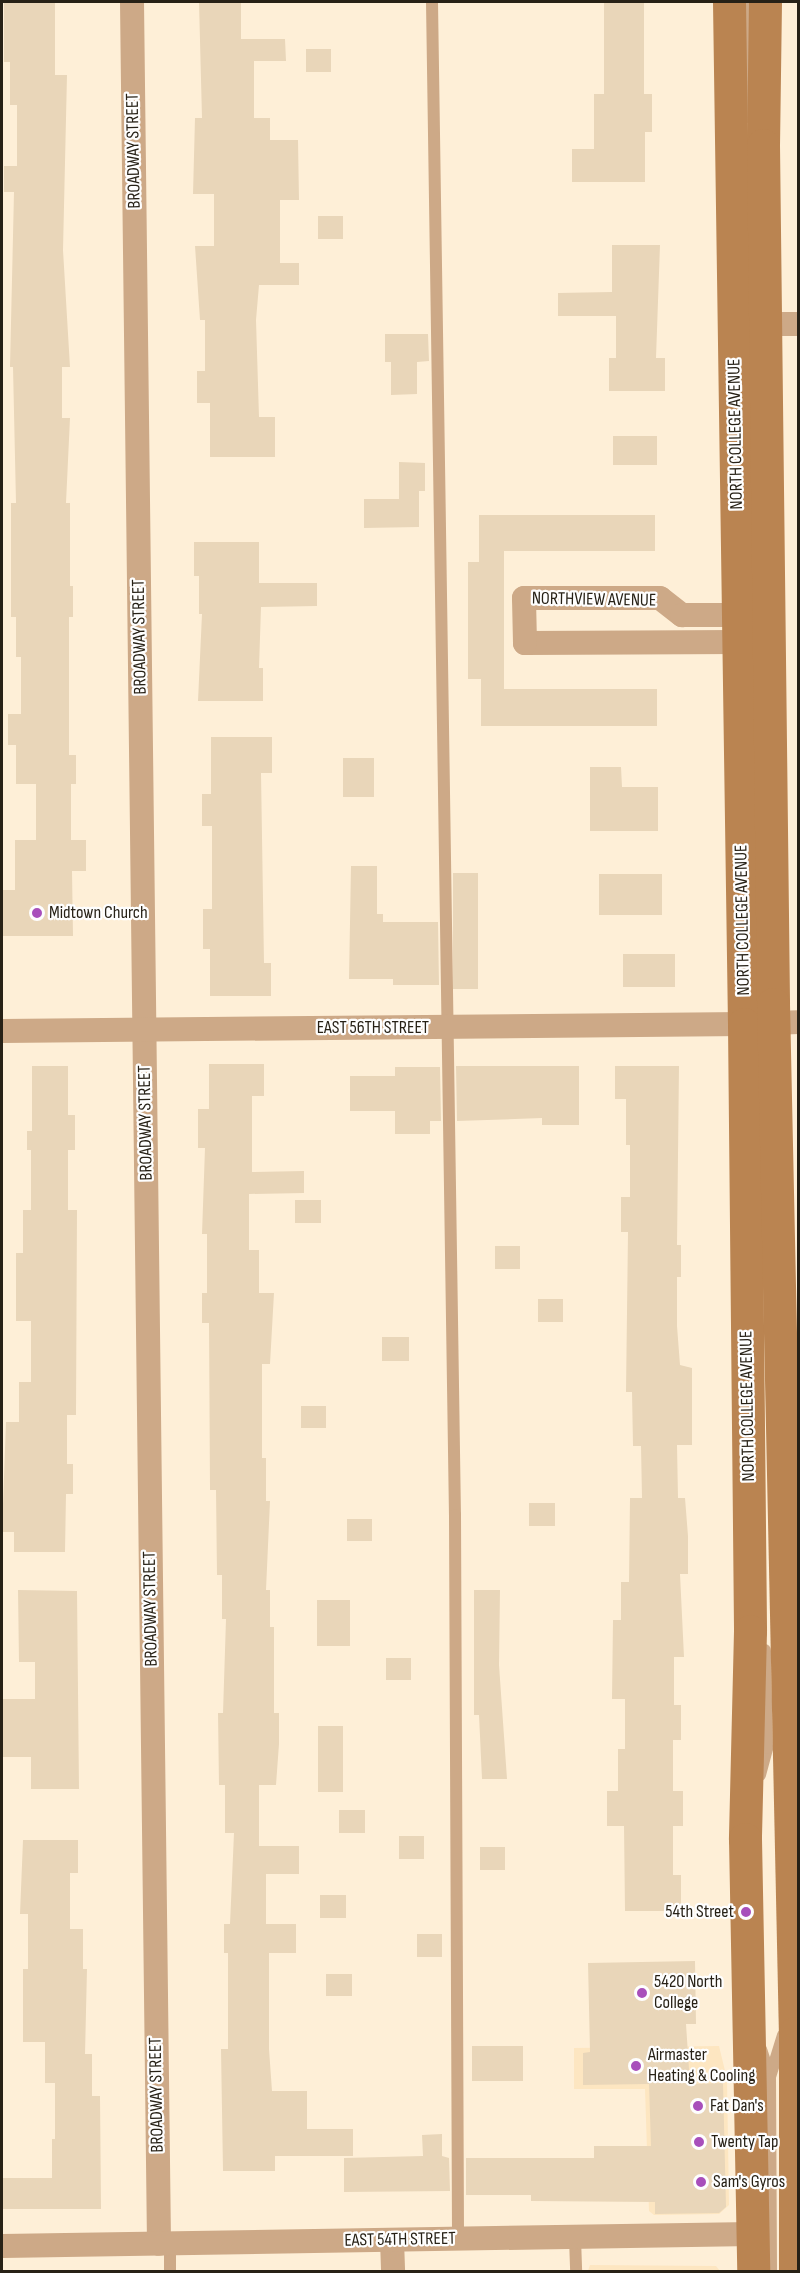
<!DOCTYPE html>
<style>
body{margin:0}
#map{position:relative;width:800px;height:2273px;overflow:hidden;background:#feefd7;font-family:"Sofia Sans Condensed",sans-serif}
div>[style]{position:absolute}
.built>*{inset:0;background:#fde6c1}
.building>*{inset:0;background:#e9d6b9;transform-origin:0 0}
.lane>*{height:12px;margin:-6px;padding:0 6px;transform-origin:6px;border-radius:6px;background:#cda987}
.street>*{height:24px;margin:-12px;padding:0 12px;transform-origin:12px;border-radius:12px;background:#cda987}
.secondary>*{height:33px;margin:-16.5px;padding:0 16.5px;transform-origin:16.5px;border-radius:16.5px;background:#ba8451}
.dots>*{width:16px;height:16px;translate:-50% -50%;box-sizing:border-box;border:3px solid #fefefe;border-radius:50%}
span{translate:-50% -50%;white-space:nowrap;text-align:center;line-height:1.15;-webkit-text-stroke:4.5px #fefefe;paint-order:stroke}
.street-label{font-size:18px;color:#272116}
.poi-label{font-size:18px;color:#272116}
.left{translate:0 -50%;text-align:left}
.right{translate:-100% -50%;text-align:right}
.frame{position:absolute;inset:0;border:3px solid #272116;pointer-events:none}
</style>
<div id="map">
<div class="built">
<i style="clip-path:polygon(719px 2046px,727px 2079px,729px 2205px,719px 2214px,654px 2215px,649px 2211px,645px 2089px,574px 2089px,574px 2048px)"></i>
<i style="clip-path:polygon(590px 2265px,716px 2266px,720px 2271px,588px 2271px)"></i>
</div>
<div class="building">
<i style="clip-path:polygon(4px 2px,55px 2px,55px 75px,67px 75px,63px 250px,70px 367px,62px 367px,62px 418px,70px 418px,66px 503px,70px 503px,70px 586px,73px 586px,73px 617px,69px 617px,69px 755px,76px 755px,76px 784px,71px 784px,71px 840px,86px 840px,86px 871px,72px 871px,73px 936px,2px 936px,2px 890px,15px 890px,15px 840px,36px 840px,36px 784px,16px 784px,16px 745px,8px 745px,8px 714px,21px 714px,21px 657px,16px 657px,16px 617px,11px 617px,11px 503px,16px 503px,13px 367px,10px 367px,14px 192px,4px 192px,4px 166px,17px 166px,17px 105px,10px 105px,10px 62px,4px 62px)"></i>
<i style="clip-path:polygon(199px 2px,241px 2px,241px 39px,285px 39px,286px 61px,254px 61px,254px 118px,270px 118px,270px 140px,298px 140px,299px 200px,280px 200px,280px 263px,299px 263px,299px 285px,259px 285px,256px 320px,259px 417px,275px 417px,275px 457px,210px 457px,210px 403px,197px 403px,197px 371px,205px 371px,205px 320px,200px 320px,195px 246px,214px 246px,214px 194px,193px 194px,195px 118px,202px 118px)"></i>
<i style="clip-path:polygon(604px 2px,644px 2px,644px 94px,652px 94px,652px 132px,645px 132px,645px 182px,572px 182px,572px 149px,594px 149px,594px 94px,604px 94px)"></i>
<i style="left:331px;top:49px;width:23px;height:25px;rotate:90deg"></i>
<i style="left:318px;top:216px;width:25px;height:23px"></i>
<i style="clip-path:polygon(612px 245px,660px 245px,656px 358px,665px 358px,665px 391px,609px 391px,609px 358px,616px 358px,616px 316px,558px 316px,558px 293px,612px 292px)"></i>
<i style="clip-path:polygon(385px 334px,428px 334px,429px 361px,417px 362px,417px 394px,391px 395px,391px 362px,385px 362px)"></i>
<i style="left:613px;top:436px;width:44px;height:29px"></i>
<i style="clip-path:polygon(399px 462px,425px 463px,425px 491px,419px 491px,419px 527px,364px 528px,364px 499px,399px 499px)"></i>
<i style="clip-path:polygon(479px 515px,655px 515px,655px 551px,504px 551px,504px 689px,657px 689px,657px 726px,481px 726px,481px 679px,468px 679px,468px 562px,479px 562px)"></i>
<i style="clip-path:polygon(194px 542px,259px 542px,259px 583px,317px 583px,317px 606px,261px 607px,259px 668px,263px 668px,263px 701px,198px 701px,202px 614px,199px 614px,199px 576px,194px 576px)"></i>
<i style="clip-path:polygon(211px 737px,272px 737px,272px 773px,261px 773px,264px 963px,271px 963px,271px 996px,210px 996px,210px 949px,203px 949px,203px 909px,212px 909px,212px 826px,202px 826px,202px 794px,211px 794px)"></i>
<i style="left:343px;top:758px;width:31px;height:39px"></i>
<i style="clip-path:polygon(590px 767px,621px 767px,622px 787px,658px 787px,658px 831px,590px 831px)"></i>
<i style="clip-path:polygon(351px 866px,377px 866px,377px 914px,383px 914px,383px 922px,438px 922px,439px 985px,393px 985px,393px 979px,349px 979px)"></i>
<i style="left:453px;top:873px;width:25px;height:116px"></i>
<i style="left:599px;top:874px;width:63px;height:41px"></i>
<i style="left:623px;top:954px;width:52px;height:33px"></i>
<i style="clip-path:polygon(209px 1064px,264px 1064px,264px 1096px,252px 1096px,252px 1172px,304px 1171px,304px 1193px,249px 1194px,249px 1250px,259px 1250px,259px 1293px,274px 1293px,270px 1364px,262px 1364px,262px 1458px,266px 1458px,266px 1501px,270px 1501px,266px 1590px,270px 1590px,270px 1627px,274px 1627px,274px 1713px,279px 1713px,279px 1744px,276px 1785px,259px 1785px,259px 1846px,299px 1846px,299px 1874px,266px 1874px,266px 1924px,296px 1924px,296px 1953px,269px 1953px,269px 2049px,272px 2091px,307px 2091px,307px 2129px,353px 2129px,353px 2156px,275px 2156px,275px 2171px,223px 2171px,221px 2049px,228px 2049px,228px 1953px,224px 1953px,224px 1924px,230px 1924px,234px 1833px,225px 1833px,225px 1785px,219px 1785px,218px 1713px,223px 1713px,226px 1619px,222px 1619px,222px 1575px,217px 1575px,216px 1490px,210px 1490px,209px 1323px,202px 1323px,202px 1293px,207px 1293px,207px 1234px,202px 1234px,205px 1148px,198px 1148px,198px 1109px,209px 1109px)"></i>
<i style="clip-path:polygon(32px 1066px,68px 1066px,68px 1115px,75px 1115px,75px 1150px,68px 1150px,68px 1210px,77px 1210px,76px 1415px,67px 1415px,67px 1464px,73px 1464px,73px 1494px,66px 1494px,65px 1552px,14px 1552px,14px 1532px,2px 1532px,6px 1422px,19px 1422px,19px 1382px,31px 1382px,31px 1321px,16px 1321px,16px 1253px,23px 1253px,23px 1210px,31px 1210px,31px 1150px,27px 1150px,27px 1131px,32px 1131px)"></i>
<i style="clip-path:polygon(456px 1066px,579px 1066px,579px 1125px,542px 1125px,542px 1118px,457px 1121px)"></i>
<i style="clip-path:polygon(615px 1066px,679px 1066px,677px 1245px,681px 1245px,681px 1277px,677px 1277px,677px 1326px,680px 1365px,692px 1368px,692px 1445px,677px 1445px,678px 1498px,685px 1498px,688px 1536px,688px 1574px,680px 1574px,684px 1657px,674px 1657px,674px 1705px,681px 1705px,681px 1740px,673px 1740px,673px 1791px,683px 1791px,683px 1826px,673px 1826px,673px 1875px,681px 1875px,681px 1911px,625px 1911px,624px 1826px,607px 1826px,607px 1791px,618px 1791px,618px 1749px,625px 1749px,625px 1699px,612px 1699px,613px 1620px,621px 1620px,621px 1582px,629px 1582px,630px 1498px,642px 1498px,641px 1446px,633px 1446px,632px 1392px,626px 1392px,628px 1232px,621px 1232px,621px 1197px,630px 1197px,630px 1145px,626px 1145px,626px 1099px,615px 1099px)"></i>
<i style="clip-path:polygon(395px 1067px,440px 1067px,441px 1121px,430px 1121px,430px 1134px,395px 1134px,395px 1111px,350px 1111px,350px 1076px,395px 1076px)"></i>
<i style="left:295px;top:1200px;width:26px;height:23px"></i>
<i style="left:495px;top:1246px;width:25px;height:23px"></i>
<i style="left:538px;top:1299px;width:25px;height:23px"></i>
<i style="left:382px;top:1337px;width:27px;height:24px"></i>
<i style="left:301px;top:1406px;width:25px;height:22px"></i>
<i style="left:555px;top:1503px;width:23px;height:26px;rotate:90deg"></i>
<i style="left:347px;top:1519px;width:25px;height:22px"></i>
<i style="clip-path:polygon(18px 1590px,77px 1591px,79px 1789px,31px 1789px,31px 1757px,2px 1757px,2px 1699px,35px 1699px,35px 1662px,19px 1662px)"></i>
<i style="clip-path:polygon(474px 1590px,500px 1590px,499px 1665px,507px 1779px,482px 1779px,479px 1715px,474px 1715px)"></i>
<i style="left:317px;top:1600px;width:33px;height:46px"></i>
<i style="left:386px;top:1658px;width:25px;height:22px"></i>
<i style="left:318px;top:1726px;width:25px;height:66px"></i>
<i style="left:339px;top:1810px;width:26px;height:23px"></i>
<i style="left:399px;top:1836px;width:25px;height:23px"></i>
<i style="clip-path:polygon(23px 1840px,78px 1840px,78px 1873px,70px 1873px,70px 1929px,83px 1929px,83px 1969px,87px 1969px,85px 2054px,92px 2054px,92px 2096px,100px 2096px,101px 2209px,2px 2209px,2px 2178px,52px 2178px,52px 2139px,55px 2139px,55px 2083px,45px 2083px,45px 2042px,23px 2042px,23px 1969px,28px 1969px,28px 1914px,20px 1914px)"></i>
<i style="left:480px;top:1847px;width:25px;height:23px"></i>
<i style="left:320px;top:1895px;width:26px;height:23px"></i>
<i style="left:417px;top:1934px;width:25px;height:23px"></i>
<i style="clip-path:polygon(695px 1961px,696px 2024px,686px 2024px,690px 2084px,723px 2083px,726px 2207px,719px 2213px,655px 2214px,655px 2202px,531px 2201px,531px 2195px,466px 2195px,466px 2158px,594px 2158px,594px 2146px,651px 2146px,649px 2084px,583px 2085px,583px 2053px,590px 2052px,588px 1963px)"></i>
<i style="left:326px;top:1974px;width:26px;height:22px"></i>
<i style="left:472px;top:2046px;width:51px;height:35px"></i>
<i style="clip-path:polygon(442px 2134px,442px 2156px,449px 2158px,450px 2191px,344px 2192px,344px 2158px,423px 2156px,422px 2135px)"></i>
</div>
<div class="lane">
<i style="left:432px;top:2px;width:1513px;rotate:89.13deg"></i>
<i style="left:455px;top:1515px;width:725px;rotate:89.76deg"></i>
<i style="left:746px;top:2px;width:115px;rotate:89.5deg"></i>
<i style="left:760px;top:1775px;width:28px;rotate:-75deg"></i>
<i style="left:767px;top:1748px;width:98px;rotate:-91.2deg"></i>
<i style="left:761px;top:2049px;width:29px;rotate:72deg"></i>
<i style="left:770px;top:2077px;width:195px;rotate:89.7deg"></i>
<i style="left:770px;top:2077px;width:44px;rotate:-72.8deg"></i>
<i style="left:575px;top:2238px;width:34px;rotate:88deg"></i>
<i style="left:170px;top:2243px;width:29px;rotate:90deg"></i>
</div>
<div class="street">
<i style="left:132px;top:2px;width:2242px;rotate:89.31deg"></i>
<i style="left:765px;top:324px;width:33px"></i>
<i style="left:738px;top:642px;width:213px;rotate:179.7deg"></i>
<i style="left:525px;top:643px;width:45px;rotate:-91.3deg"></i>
<i style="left:524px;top:598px;width:136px"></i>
<i style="left:660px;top:598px;width:28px;rotate:38deg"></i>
<i style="left:682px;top:615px;width:57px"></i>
<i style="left:773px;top:1023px;width:25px;rotate:-2deg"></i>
<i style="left:2px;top:1031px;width:742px;rotate:-0.54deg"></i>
<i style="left:392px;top:2240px;width:32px;rotate:88deg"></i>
<i style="left:2px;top:2246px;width:750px;rotate:-0.92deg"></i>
</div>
<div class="secondary">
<i style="left:729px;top:2px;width:1022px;rotate:89.16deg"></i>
<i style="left:744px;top:1024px;width:607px;rotate:89.43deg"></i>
<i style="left:750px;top:1631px;width:208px;rotate:91.4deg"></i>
<i style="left:745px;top:1839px;width:433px;rotate:88.9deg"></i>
<i style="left:765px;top:2px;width:143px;rotate:90.8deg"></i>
<i style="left:763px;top:145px;width:859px;rotate:89.33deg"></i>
<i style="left:773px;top:1004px;width:1029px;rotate:88.78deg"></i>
<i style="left:795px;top:2033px;width:239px;rotate:90deg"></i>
</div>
<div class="dots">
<i style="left:37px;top:913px;background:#a84fbb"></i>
<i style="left:746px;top:1912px;background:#a84fbb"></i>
<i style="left:642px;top:1993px;background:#a84fbb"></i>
<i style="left:636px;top:2066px;background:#a84fbb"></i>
<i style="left:698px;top:2106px;background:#a84fbb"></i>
<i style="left:699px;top:2142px;background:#a84fbb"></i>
<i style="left:701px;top:2182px;background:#a84fbb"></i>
</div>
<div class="street-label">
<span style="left:134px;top:151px;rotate:-91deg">BROADWAY STREET</span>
<span style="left:736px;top:434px;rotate:-91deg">NORTH COLLEGE AVENUE</span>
<span style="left:594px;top:600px;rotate:1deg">NORTHVIEW AVENUE</span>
<span style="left:140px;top:637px;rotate:-91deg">BROADWAY STREET</span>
<span style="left:743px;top:920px;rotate:-91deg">NORTH COLLEGE AVENUE</span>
<span style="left:373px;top:1028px">EAST 56TH STREET</span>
<span style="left:146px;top:1123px;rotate:-91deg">BROADWAY STREET</span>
<span style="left:748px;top:1406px;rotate:-91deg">NORTH COLLEGE AVENUE</span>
<span style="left:151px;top:1609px;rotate:-91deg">BROADWAY STREET</span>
<span style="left:157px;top:2095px;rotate:-91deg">BROADWAY STREET</span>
<span style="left:400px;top:2240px;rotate:-1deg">EAST 54TH STREET</span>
</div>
<div class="poi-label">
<span class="left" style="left:49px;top:913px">Midtown Church</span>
<span class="right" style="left:734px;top:1912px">54th Street</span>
<span class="left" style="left:654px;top:1993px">5420 North<br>College</span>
<span class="left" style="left:648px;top:2066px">Airmaster<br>Heating &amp; Cooling</span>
<span class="left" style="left:710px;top:2106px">Fat Dan's</span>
<span class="left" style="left:711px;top:2142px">Twenty Tap</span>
<span class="left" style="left:713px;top:2182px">Sam's Gyros</span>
</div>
<div class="frame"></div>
</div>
